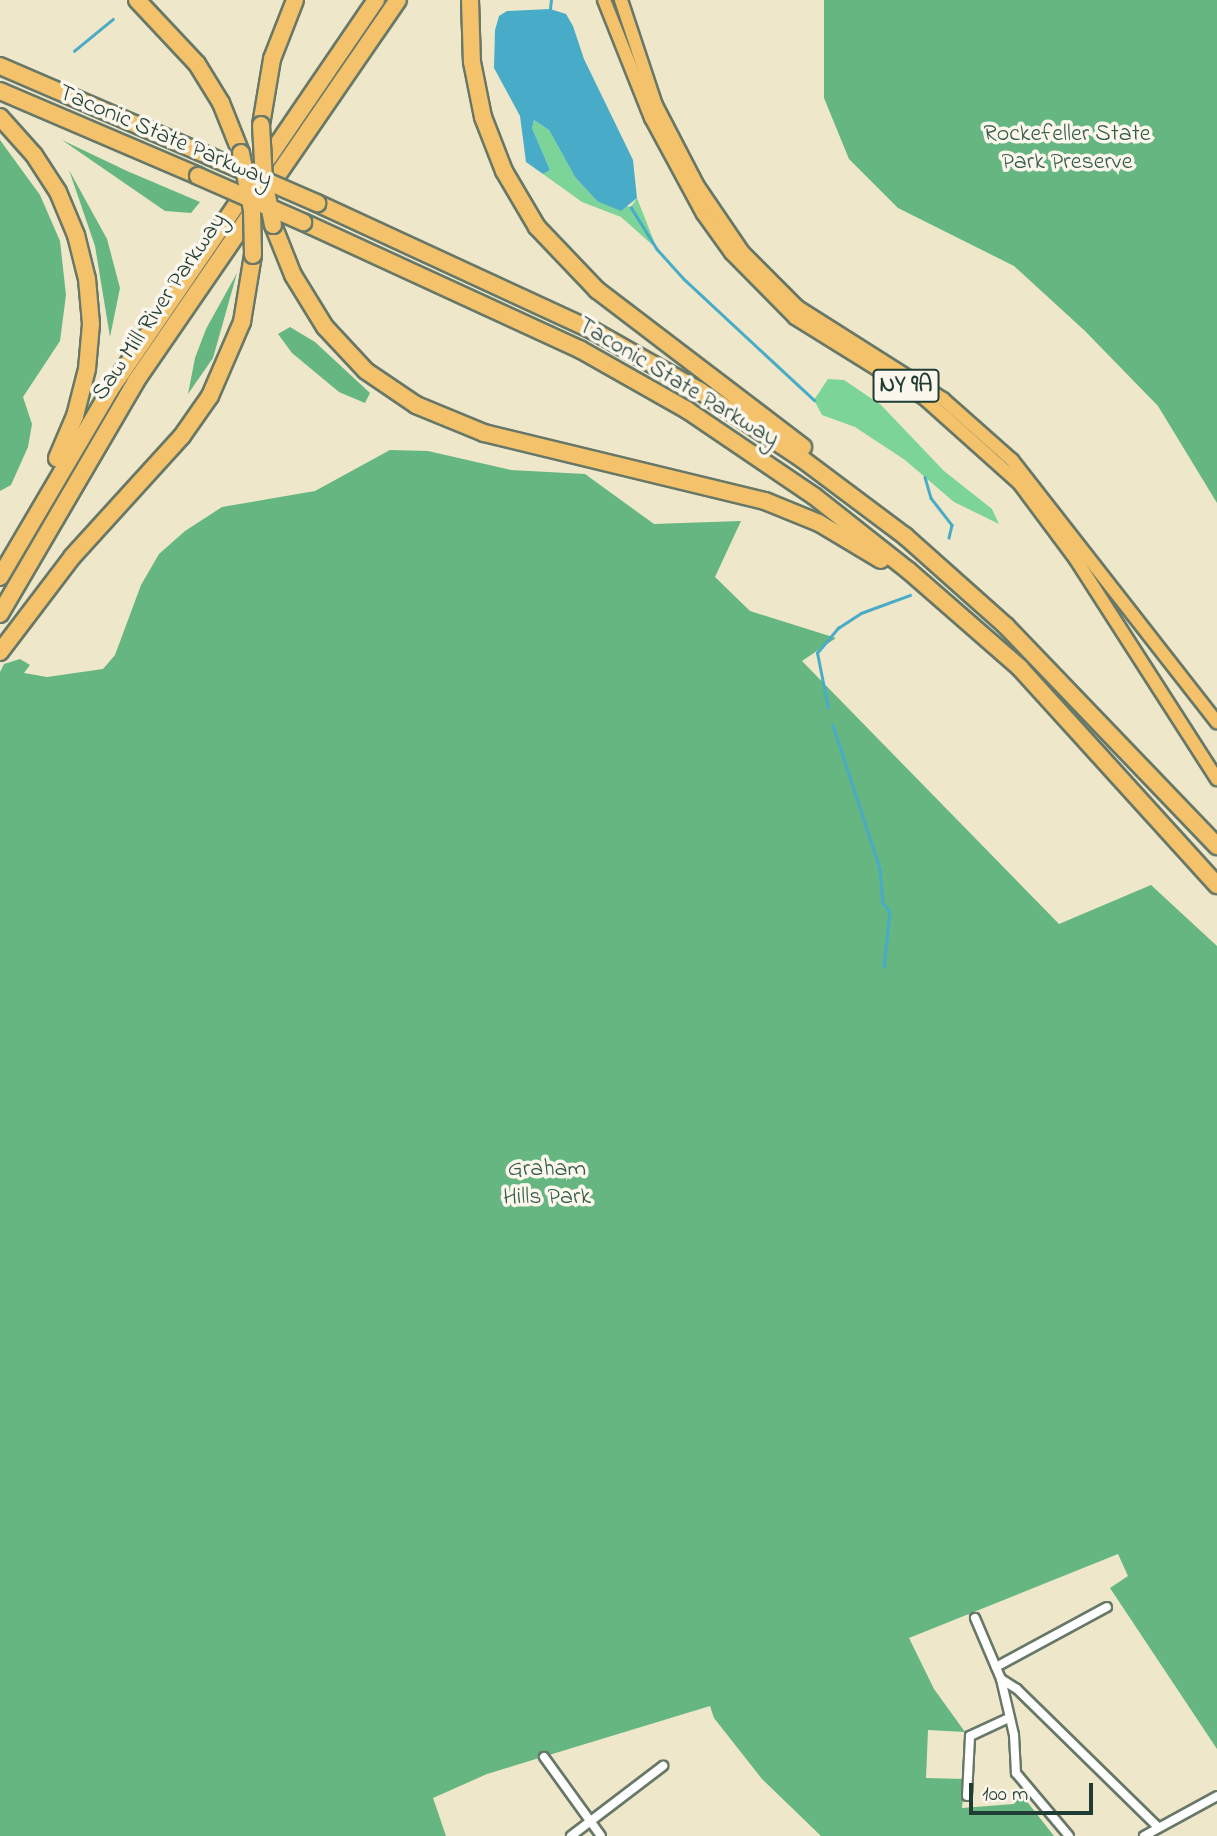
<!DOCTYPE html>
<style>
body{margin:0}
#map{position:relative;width:1217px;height:1836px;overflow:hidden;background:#eee7ca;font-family:"Indie Flower",sans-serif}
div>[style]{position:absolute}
.green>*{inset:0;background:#7cd499}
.forest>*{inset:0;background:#65b681}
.water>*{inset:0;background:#48acc8}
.stream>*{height:2.5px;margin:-1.25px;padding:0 1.25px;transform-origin:1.25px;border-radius:1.25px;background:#48acc8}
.roads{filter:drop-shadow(2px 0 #677868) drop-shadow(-2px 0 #677868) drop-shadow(0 2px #677868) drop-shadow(0 -2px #677868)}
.street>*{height:8px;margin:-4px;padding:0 4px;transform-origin:4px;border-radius:4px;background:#fff}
.primary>*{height:12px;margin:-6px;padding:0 6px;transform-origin:6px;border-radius:6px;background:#f3c26a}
.highway>*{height:16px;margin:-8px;padding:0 8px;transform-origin:8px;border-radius:8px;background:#f3c26a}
.bridges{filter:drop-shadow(2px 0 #677868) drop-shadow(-2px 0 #677868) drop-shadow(0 2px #677868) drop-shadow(0 -2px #677868)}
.highway-bridge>*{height:16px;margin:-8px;padding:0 8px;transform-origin:8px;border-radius:8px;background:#f3c26a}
span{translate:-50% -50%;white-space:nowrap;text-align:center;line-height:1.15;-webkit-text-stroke:7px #fbf7ec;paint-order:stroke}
.shield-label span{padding:2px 5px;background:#fbf7ec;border:2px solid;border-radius:5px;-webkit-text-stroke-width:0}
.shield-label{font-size:23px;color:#1f3d34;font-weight:700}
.park-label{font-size:24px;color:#325b48}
.street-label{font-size:24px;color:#1f3d34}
.scale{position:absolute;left:969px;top:1783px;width:124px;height:32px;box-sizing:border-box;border:4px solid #1f3d34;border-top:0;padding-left:9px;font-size:21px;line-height:24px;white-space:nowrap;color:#1f3d34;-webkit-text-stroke:5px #fbf7ec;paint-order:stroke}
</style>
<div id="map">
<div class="green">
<i style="clip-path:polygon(534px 120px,549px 130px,575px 177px,597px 201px,631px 207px,637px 198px,657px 249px,621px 217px,582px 202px,543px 174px,550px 170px,532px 128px)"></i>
<i style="clip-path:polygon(828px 379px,844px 380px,881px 405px,944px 471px,992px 509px,999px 524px,954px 502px,905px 460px,855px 427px,822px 415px,814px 400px)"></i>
</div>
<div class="forest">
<i style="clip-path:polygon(824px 0,1217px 0,1217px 503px,1158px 406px,1085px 331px,1014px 266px,898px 208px,849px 159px,824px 98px)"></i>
<i style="clip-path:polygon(0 140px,40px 195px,60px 241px,66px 295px,60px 341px,23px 397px,32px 424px,28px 447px,11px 485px,0 491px)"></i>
<i style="clip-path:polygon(62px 140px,127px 171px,200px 202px,191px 213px,165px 211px)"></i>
<i style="clip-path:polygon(69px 170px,107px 239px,120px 288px,110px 337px,95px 246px)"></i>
<i style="clip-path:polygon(237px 273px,213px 358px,188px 394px,195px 358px,206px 329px)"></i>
<i style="clip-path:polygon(290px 327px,315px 342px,370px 393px,365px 403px,339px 392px,292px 353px,278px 334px)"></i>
<i style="clip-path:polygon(390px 450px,428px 451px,511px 470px,585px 474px,654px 524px,741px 521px,715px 577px,750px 611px,836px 638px,802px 661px,1059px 924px,1151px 885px,1217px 946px,1217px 1749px,1110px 1588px,1128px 1576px,1118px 1554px,909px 1638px,934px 1689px,965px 1732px,928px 1730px,926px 1778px,965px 1779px,962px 1808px,1014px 1804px,1021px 1794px,1054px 1836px,821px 1836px,762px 1779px,714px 1718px,710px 1706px,487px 1774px,433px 1798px,446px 1836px,0 1836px,0 672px,4px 664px,20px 659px,30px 665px,24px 673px,47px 677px,103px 669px,115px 655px,141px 585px,159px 554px,185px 531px,222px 507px,315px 491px)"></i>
</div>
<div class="water">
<i style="clip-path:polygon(550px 9px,566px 14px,573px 26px,584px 59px,633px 160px,637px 198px,621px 211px,597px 201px,575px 177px,549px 130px,534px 120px,532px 128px,550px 170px,543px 174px,526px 162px,520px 116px,494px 68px,495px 30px,499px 16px,507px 11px)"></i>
</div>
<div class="stream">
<i style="left:550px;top:9px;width:9px;rotate:-84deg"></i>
<i style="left:74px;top:51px;width:50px;rotate:-39.4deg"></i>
<i style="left:631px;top:207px;width:49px;rotate:58.2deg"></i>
<i style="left:657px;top:249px;width:40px;rotate:48deg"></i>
<i style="left:684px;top:279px;width:178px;rotate:42.9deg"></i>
<i style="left:925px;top:477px;width:22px;rotate:74deg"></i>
<i style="left:931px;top:498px;width:34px;rotate:52deg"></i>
<i style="left:952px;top:525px;width:13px;rotate:103deg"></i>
<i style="left:828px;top:708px;width:56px;rotate:-101.3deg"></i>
<i style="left:817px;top:653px;width:33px;rotate:-50deg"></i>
<i style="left:838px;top:628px;width:27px;rotate:-33deg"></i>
<i style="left:861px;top:613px;width:52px;rotate:-20.2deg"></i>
<i style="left:833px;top:725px;width:151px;rotate:71.9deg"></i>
<i style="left:880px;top:869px;width:34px;rotate:85deg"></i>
<i style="left:883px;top:903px;width:11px;rotate:52deg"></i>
<i style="left:890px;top:912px;width:55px;rotate:96.2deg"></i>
</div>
<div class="roads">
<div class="street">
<i style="left:975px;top:1618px;width:66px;rotate:66.9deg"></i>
<i style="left:1001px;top:1679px;width:57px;rotate:76.9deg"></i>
<i style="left:1014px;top:1735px;width:38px;rotate:87deg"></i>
<i style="left:1016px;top:1773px;width:82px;rotate:49.9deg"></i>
<i style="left:996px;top:1667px;width:126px;rotate:-28.4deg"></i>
<i style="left:1001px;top:1679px;width:19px;rotate:32deg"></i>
<i style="left:1017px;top:1689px;width:197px;rotate:44.4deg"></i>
<i style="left:544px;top:1757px;width:97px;rotate:54.2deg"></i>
<i style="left:967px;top:1796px;width:60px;rotate:-87.1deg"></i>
<i style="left:970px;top:1736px;width:43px;rotate:-24.8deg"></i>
<i style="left:571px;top:1836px;width:116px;rotate:-37.3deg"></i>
<i style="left:1144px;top:1836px;width:83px;rotate:-28.7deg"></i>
</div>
<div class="primary">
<i style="left:604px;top:0;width:127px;rotate:68.3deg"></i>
<i style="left:651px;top:118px;width:109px;rotate:61.6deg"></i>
<i style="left:703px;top:214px;width:48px;rotate:54.3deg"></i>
<i style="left:731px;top:253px;width:91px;rotate:45.4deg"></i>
<i style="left:795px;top:318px;width:153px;rotate:31.9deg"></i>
<i style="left:925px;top:399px;width:126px;rotate:41.8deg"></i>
<i style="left:1019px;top:483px;width:94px;rotate:53.3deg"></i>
<i style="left:1075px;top:558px;width:263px;rotate:57.3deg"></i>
<i style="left:621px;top:0;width:111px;rotate:71.6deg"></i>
<i style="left:656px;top:105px;width:91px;rotate:62.6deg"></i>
<i style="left:698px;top:186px;width:80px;rotate:55.7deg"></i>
<i style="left:743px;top:252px;width:78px;rotate:45deg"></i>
<i style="left:798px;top:307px;width:172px;rotate:32.4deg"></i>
<i style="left:943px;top:399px;width:92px;rotate:41.5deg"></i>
<i style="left:1012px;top:460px;width:333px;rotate:52deg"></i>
</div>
<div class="highway">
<i style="left:137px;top:0;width:88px;rotate:46.8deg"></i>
<i style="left:197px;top:64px;width:46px;rotate:58.4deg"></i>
<i style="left:221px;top:103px;width:54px;rotate:68.2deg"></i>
<i style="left:470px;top:0;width:62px;rotate:88.2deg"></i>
<i style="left:472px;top:62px;width:56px;rotate:78.7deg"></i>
<i style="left:483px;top:117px;width:58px;rotate:68.7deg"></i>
<i style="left:504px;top:171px;width:65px;rotate:59.5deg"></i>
<i style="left:537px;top:227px;width:87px;rotate:46.4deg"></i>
<i style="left:597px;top:290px;width:259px;rotate:37.3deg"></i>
<i style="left:0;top:66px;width:230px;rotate:23.3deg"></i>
<i style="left:0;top:91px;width:215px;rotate:23.2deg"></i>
<i style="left:0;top:117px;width:51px;rotate:48.2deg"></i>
<i style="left:34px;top:155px;width:44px;rotate:57deg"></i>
<i style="left:58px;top:192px;width:47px;rotate:67.3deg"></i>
<i style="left:76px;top:235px;width:45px;rotate:76deg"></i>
<i style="left:87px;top:279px;width:45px;rotate:84.9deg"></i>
<i style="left:91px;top:324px;width:45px;rotate:95.1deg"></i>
<i style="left:87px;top:369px;width:49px;rotate:104.3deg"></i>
<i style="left:75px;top:416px;width:46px;rotate:113.2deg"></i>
<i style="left:261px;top:125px;width:67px;rotate:-80.5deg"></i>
<i style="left:272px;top:59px;width:63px;rotate:-68.7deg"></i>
<i style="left:317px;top:203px;width:303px;rotate:24.8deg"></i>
<i style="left:592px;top:330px;width:124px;rotate:29.5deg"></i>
<i style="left:700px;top:391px;width:123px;rotate:33.7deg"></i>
<i style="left:802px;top:459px;width:129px;rotate:36.8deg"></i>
<i style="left:905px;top:536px;width:135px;rotate:41.7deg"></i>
<i style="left:1006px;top:626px;width:305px;rotate:46.2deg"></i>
<i style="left:303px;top:222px;width:306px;rotate:24.7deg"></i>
<i style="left:581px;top:350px;width:122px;rotate:29.5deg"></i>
<i style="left:687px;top:410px;width:153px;rotate:34.1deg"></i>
<i style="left:814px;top:496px;width:121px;rotate:38.3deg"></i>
<i style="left:909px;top:571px;width:147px;rotate:41.1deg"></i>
<i style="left:1020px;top:668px;width:293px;rotate:47.8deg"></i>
<i style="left:273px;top:225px;width:54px;rotate:68.2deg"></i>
<i style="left:293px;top:275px;width:61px;rotate:58.4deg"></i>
<i style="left:325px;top:327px;width:60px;rotate:47deg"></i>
<i style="left:366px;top:371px;width:60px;rotate:34.2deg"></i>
<i style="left:416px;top:405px;width:74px;rotate:22.4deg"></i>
<i style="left:484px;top:433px;width:289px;rotate:13.6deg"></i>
<i style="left:765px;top:501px;width:58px;rotate:22.2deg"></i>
<i style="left:819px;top:523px;width:72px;rotate:30.8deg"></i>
<i style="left:0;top:577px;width:217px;rotate:-59.5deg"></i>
<i style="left:110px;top:390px;width:472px;rotate:-55.7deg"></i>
<i style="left:0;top:614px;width:270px;rotate:-59.7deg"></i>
<i style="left:136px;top:381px;width:462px;rotate:-55.5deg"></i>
<i style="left:0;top:652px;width:119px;rotate:-52.8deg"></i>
<i style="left:72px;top:557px;width:164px;rotate:-47.7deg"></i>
<i style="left:182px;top:436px;width:49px;rotate:-55deg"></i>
<i style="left:210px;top:396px;width:81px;rotate:-66.6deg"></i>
<i style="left:242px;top:322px;width:68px;rotate:-80.7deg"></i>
</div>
</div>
<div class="bridges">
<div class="highway-bridge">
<i style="left:261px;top:125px;width:56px;rotate:86.9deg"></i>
<i style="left:264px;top:181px;width:45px;rotate:78.4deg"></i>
<i style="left:241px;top:153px;width:58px;rotate:79.1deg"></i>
<i style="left:252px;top:210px;width:45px;rotate:88.7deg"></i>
<i style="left:211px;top:157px;width:116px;rotate:23.5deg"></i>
<i style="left:198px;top:176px;width:115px;rotate:23.7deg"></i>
</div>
</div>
<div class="shield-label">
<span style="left:906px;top:386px">NY 9A</span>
</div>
<div class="park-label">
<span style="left:1067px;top:149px">Rockefeller State<br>Park Preserve</span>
<span style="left:547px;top:1184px">Graham<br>Hills Park</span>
</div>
<div class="street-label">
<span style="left:165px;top:137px;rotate:23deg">Taconic State Parkway</span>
<span style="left:160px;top:307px;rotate:-56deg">Saw Mill River Parkway</span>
<span style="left:678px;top:383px;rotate:31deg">Taconic State Parkway</span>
</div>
<div class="scale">100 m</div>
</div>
